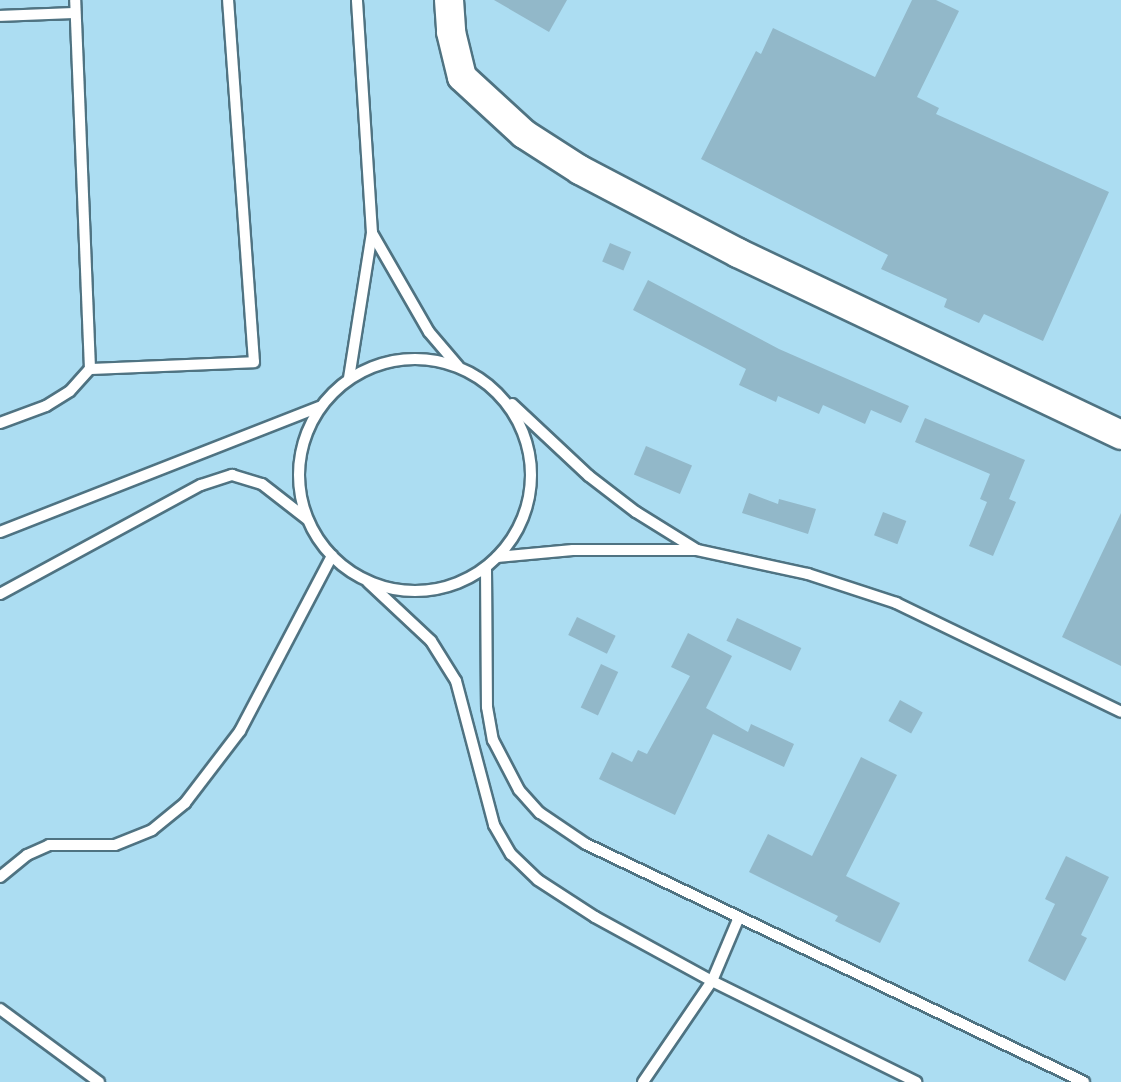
<!DOCTYPE html>
<style>
body{margin:0}
#map{position:relative;width:1121px;height:1082px;overflow:hidden;background:#c0e7f9;font-family:Cabin,sans-serif}
div>[style]{position:absolute}
.built>*{inset:0;background:#acddf2;transform-origin:0 0}
.building>*{inset:0;background:#92b8c9;transform-origin:0 0}
.roads{filter:drop-shadow(2px 0 #4f7382) drop-shadow(-2px 0 #4f7382) drop-shadow(0 2px #4f7382) drop-shadow(0 -2px #4f7382)}
.lane>*{height:10px;margin:-5px;padding:0 5px;transform-origin:5px;border-radius:5px;background:#fff}
.lane>.ring{margin:-5px;padding:0;box-sizing:content-box;background:none;border:10px solid #fff;border-radius:50%}
.secondary>*{height:28px;margin:-14px;padding:0 14px;transform-origin:14px;border-radius:14px;background:#fff}
span{translate:-50% -50%;white-space:nowrap;text-align:center;line-height:1.15;-webkit-text-stroke:4.5px #c0e7f9;paint-order:stroke}
</style>
<div id="map">
<div class="built">
<i style="left:0;top:0;width:1121px;height:1082px"></i>
</div>
<div class="building">
<i style="clip-path:polygon(494px 0,567px 0,549px 32px)"></i>
<i style="clip-path:polygon(912px 0,936px 0,959px 11px,917px 97px,939px 108px,936px 114px,1109px 192px,1043px 341px,984px 314px,979px 323px,944px 307px,947px 299px,881px 269px,888px 255px,701px 159px,756px 51px,761px 54px,773px 28px,875px 77px)"></i>
<i style="left:610px;top:243px;width:23px;height:20px;rotate:23deg"></i>
<i style="clip-path:polygon(648px 280px,779px 349px,909px 406px,901px 423px,871px 410px,865px 424px,823px 405px,819px 414px,778px 396px,776px 402px,739px 385px,746px 369px,633px 310px)"></i>
<i style="clip-path:polygon(925px 418px,1025px 460px,1009px 499px,1016px 502px,993px 556px,969px 546px,987px 502px,980px 499px,990px 474px,915px 442px)"></i>
<i style="left:646px;top:446px;width:50px;height:31px;rotate:23deg"></i>
<i style="clip-path:polygon(749px 493px,778px 504px,779px 499px,816px 509px,808px 534px,742px 513px)"></i>
<i style="left:883px;top:512px;width:25px;height:25px;rotate:21deg"></i>
<i style="clip-path:polygon(1121px 513px,1121px 666px,1062px 637px)"></i>
<i style="left:577px;top:617px;width:43px;height:20px;rotate:26deg"></i>
<i style="left:737px;top:618px;width:71px;height:25px;rotate:25deg"></i>
<i style="clip-path:polygon(688px 633px,732px 656px,706px 708px,748px 732px,751px 724px,794px 744px,784px 767px,713px 734px,675px 815px,599px 779px,612px 752px,632px 762px,638px 750px,647px 754px,690px 676px,671px 667px)"></i>
<i style="left:601px;top:664px;width:19px;height:48px;rotate:25deg"></i>
<i style="left:900px;top:700px;width:26px;height:24px;rotate:29deg"></i>
<i style="clip-path:polygon(861px 757px,897px 775px,846px 876px,900px 903px,880px 943px,835px 921px,838px 916px,749px 872px,768px 834px,812px 856px)"></i>
<i style="clip-path:polygon(1066px 856px,1109px 877px,1081px 935px,1087px 938px,1065px 981px,1028px 961px,1055px 904px,1045px 899px)"></i>
</div>
<div class="roads">
<div class="lane">
<i style="left:0;top:16px;width:75px;rotate:-2.3deg"></i>
<i style="left:372px;top:233px;width:114px;rotate:60.1deg"></i>
<i style="left:429px;top:332px;width:45px;rotate:49.5deg"></i>
<i class="ring" style="left:299px;top:359px;width:222px;height:222px"></i>
<i style="left:90px;top:369px;width:164px;rotate:-2.4deg"></i>
<i style="left:254px;top:362px;width:363px;rotate:-94.1deg"></i>
<i style="left:349px;top:378px;width:147px;rotate:-81deg"></i>
<i style="left:372px;top:233px;width:233px;rotate:-93.7deg"></i>
<i style="left:512px;top:404px;width:105px;rotate:43.1deg"></i>
<i style="left:589px;top:476px;width:59px;rotate:37.5deg"></i>
<i style="left:636px;top:512px;width:72px;rotate:31.9deg"></i>
<i style="left:0;top:423px;width:49px;rotate:-20.3deg"></i>
<i style="left:46px;top:406px;width:28px;rotate:-32deg"></i>
<i style="left:70px;top:391px;width:30px;rotate:-48deg"></i>
<i style="left:90px;top:369px;width:369px;rotate:-92.3deg"></i>
<i style="left:0;top:532px;width:343px;rotate:-21.4deg"></i>
<i style="left:497px;top:557px;width:76px;rotate:-5.3deg"></i>
<i style="left:573px;top:550px;width:124px"></i>
<i style="left:697px;top:550px;width:114px;rotate:12.2deg"></i>
<i style="left:808px;top:574px;width:93px;rotate:18.2deg"></i>
<i style="left:896px;top:603px;width:250px;rotate:25.8deg"></i>
<i style="left:486px;top:568px;width:139px;rotate:89.6deg"></i>
<i style="left:487px;top:707px;width:34px;rotate:80deg"></i>
<i style="left:493px;top:740px;width:56px;rotate:62.5deg"></i>
<i style="left:519px;top:790px;width:31px;rotate:48deg"></i>
<i style="left:540px;top:813px;width:55px;rotate:34deg"></i>
<i style="left:586px;top:844px;width:552px;rotate:25.54deg"></i>
<i style="left:368px;top:582px;width:86px;rotate:43.1deg"></i>
<i style="left:431px;top:641px;width:47px;rotate:58deg"></i>
<i style="left:456px;top:681px;width:149px;rotate:75.2deg"></i>
<i style="left:494px;top:825px;width:34px;rotate:60deg"></i>
<i style="left:511px;top:854px;width:37px;rotate:44deg"></i>
<i style="left:538px;top:880px;width:68px;rotate:33deg"></i>
<i style="left:595px;top:917px;width:133px;rotate:28.7deg"></i>
<i style="left:712px;top:981px;width:228px;rotate:26.3deg"></i>
<i style="left:0;top:594px;width:229px;rotate:-28.5deg"></i>
<i style="left:201px;top:485px;width:33px;rotate:-18deg"></i>
<i style="left:232px;top:475px;width:31px;rotate:17deg"></i>
<i style="left:262px;top:484px;width:57px;rotate:37.9deg"></i>
<i style="left:0;top:877px;width:35px;rotate:-39deg"></i>
<i style="left:27px;top:855px;width:24px;rotate:-24deg"></i>
<i style="left:49px;top:845px;width:66px"></i>
<i style="left:115px;top:845px;width:40px;rotate:-22deg"></i>
<i style="left:152px;top:830px;width:43px;rotate:-39.3deg"></i>
<i style="left:185px;top:803px;width:91px;rotate:-52.6deg"></i>
<i style="left:240px;top:731px;width:198px;rotate:-62.3deg"></i>
<i style="left:0;top:1009px;width:123px;rotate:36.4deg"></i>
<i style="left:643px;top:1082px;width:122px;rotate:-55.7deg"></i>
<i style="left:712px;top:981px;width:69px;rotate:-67.1deg"></i>
</div>
<div class="secondary">
<i style="left:449px;top:0;width:32px;rotate:86deg"></i>
<i style="left:451px;top:32px;width:46px;rotate:76.3deg"></i>
<i style="left:462px;top:77px;width:84px;rotate:42.6deg"></i>
<i style="left:524px;top:134px;width:67px;rotate:32.7deg"></i>
<i style="left:580px;top:170px;width:178px;rotate:27.7deg"></i>
<i style="left:738px;top:253px;width:424px;rotate:25.4deg"></i>
</div>
</div>
</div>
